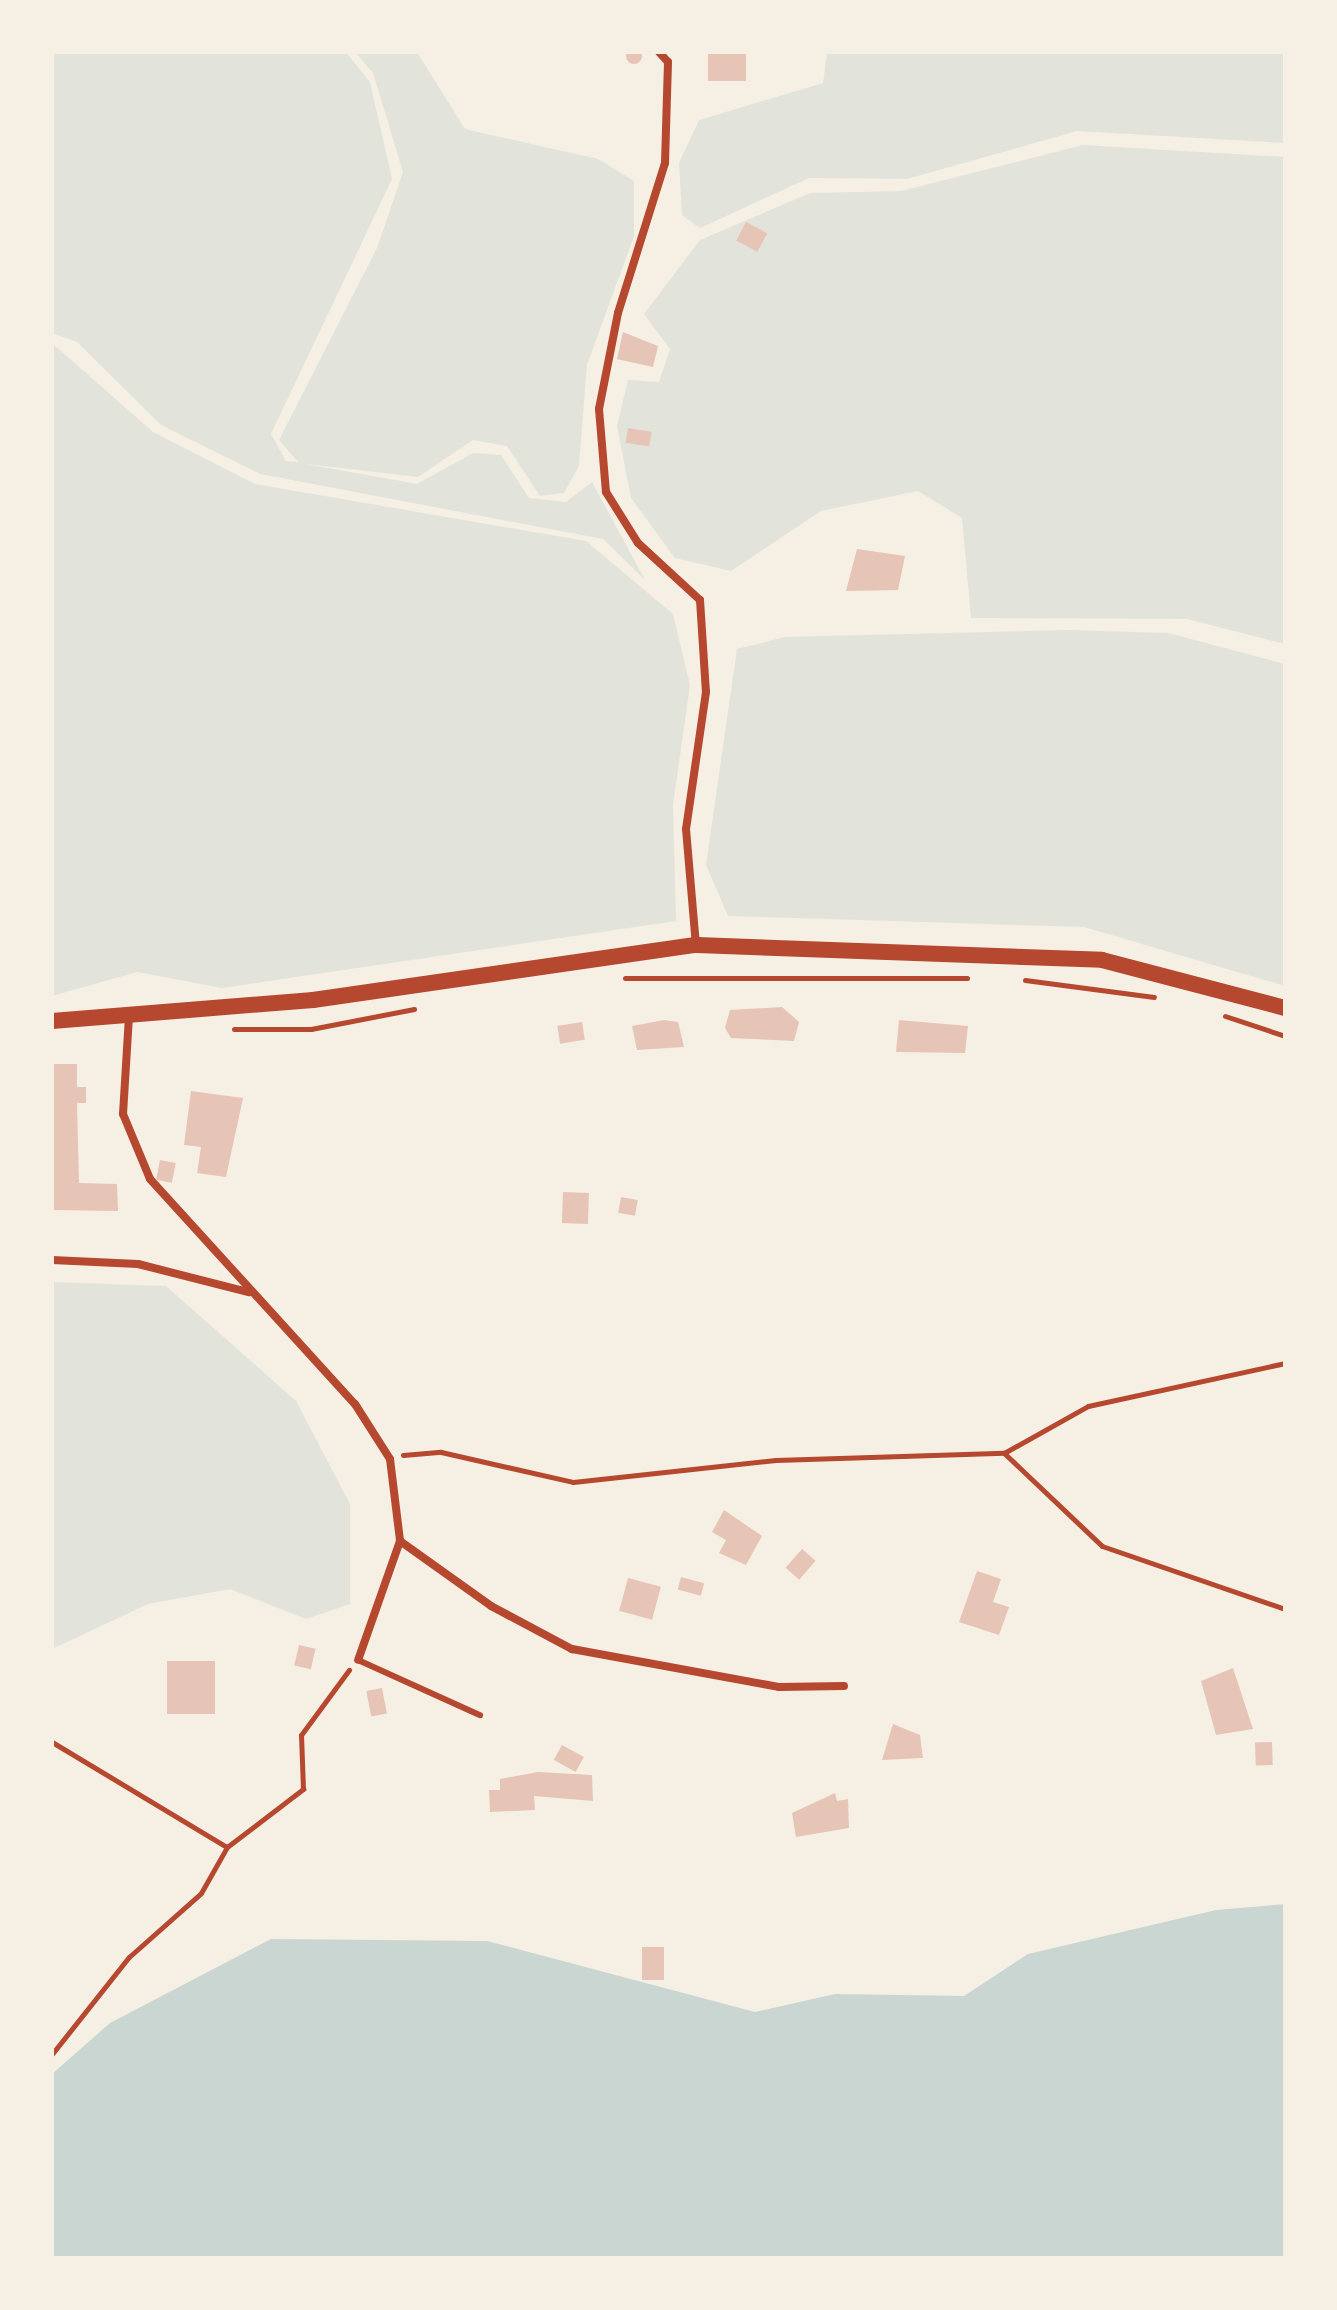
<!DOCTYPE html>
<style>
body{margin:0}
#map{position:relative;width:1337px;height:2310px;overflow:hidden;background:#f6efe4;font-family:"Sofia Sans Condensed",sans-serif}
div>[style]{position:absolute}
.green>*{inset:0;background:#e2e4dc}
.water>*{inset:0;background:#c9d6d2}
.building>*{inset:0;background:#e6c5b7;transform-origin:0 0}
.round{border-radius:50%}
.path>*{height:5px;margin:-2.5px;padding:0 2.5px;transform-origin:2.5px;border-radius:2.5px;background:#b5482f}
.service>*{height:6px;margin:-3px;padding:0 3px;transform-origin:3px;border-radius:3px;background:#b5482f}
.minor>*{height:8px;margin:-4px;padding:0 4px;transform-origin:4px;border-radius:4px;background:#b5482f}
.secondary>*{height:16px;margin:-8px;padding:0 8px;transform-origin:8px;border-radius:8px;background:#b5482f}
span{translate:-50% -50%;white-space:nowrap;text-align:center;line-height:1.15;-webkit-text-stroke:8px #f6efe4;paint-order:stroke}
.frame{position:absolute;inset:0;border:54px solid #f6efe4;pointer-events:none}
</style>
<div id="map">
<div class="green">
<i style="clip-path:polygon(52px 52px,346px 52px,370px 82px,392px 179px,271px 434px,286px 461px,298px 462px,279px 440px,377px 248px,403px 172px,373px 73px,355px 52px,417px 52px,465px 129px,598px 159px,634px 181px,634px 236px,587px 365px,579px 466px,564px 493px,540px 496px,507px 446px,473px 440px,418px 477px,306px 464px,417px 484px,473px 453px,501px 455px,529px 498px,566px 502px,592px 482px,645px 580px,603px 539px,260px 474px,161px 425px,77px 342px,52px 333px)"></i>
<i style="clip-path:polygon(827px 52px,1285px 52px,1285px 143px,1077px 131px,907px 179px,809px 178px,700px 228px,682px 215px,679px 163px,699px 120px,823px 83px)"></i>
<i style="clip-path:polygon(1083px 145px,1285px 157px,1285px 644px,1187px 619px,971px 618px,962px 518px,918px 491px,821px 511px,731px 571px,675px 558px,631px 498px,617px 426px,628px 380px,659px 382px,670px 349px,644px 314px,700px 240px,810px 193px,901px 191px)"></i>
<i style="clip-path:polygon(52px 343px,153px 432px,255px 484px,586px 541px,673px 614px,690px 685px,673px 805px,676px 921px,222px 988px,137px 972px,52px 996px)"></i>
<i style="clip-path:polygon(1069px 630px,1168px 633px,1285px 664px,1285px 986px,1084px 927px,728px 916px,706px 865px,737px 649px,785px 637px)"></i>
<i style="clip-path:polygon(52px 1282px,166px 1286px,296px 1401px,350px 1504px,350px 1604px,306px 1619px,230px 1589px,148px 1604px,52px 1649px)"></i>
</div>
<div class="water">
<i style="clip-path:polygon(1285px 1904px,1285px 2258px,52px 2258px,52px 2074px,110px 2023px,271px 1939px,487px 1941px,755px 2012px,835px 1994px,964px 1996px,1028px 1954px,1216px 1910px)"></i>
</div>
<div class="building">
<i class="round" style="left:626px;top:48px;width:16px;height:16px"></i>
<i style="left:708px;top:52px;width:38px;height:29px"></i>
<i style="left:746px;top:222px;width:24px;height:21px;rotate:28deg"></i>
<i style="clip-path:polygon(623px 332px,658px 346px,653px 367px,617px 359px)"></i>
<i style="left:628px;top:428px;width:24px;height:15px;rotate:9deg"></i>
<i style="clip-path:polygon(857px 549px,905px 556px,898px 590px,846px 591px)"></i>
<i style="clip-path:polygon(782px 1007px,799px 1022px,794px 1041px,731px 1038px,725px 1028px,730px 1010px)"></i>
<i style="clip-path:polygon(664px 1020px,678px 1022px,684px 1047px,637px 1050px,632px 1026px)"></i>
<i style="clip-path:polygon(899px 1020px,968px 1026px,965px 1053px,896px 1052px)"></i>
<i style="left:582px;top:1022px;width:18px;height:25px;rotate:81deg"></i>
<i style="clip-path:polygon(52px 1064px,77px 1064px,77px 1087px,86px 1087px,86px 1103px,77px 1103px,79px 1183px,117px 1184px,118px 1211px,52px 1210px)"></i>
<i style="clip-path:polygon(191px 1091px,243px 1098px,226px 1177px,197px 1173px,201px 1147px,184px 1145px)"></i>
<i style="left:160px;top:1160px;width:16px;height:20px;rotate:11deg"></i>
<i style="left:563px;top:1192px;width:26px;height:31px;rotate:2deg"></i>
<i style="left:621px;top:1197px;width:17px;height:16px;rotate:10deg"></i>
<i style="clip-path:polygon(724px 1510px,762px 1536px,746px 1565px,719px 1553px,726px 1540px,712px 1532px)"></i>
<i style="left:802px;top:1549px;width:18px;height:25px;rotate:41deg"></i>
<i style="clip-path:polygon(977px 1571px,1001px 1579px,993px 1602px,1009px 1607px,999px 1635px,959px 1622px)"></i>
<i style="left:681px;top:1577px;width:24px;height:13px;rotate:15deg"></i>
<i style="left:628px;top:1578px;width:34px;height:34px;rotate:15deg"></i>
<i style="left:299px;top:1645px;width:17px;height:21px;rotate:13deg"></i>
<i style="left:215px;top:1661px;width:53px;height:48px;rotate:90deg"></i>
<i style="clip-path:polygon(1233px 1668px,1253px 1729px,1216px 1735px,1201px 1681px)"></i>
<i style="left:382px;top:1688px;width:26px;height:16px;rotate:79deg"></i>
<i style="clip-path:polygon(893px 1724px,920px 1735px,923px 1758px,882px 1760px)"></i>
<i style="left:1272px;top:1742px;width:23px;height:17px;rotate:88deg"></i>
<i style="left:562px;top:1745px;width:25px;height:17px;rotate:29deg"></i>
<i style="clip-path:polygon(538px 1772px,592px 1775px,593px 1801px,534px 1796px,535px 1810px,490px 1812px,489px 1790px,500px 1790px,500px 1779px)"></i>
<i style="clip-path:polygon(835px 1793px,837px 1801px,848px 1799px,849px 1828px,796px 1837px,792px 1813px)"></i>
<i style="left:642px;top:1947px;width:22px;height:33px"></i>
</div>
<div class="path">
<i style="left:625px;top:978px;width:342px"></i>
<i style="left:1025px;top:980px;width:130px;rotate:7.5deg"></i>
<i style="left:1225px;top:1016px;width:63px;rotate:18.4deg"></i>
<i style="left:234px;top:1029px;width:77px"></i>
<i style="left:311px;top:1029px;width:105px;rotate:-11deg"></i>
<i style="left:1004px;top:1453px;width:96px;rotate:-29.2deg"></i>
<i style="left:1088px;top:1406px;width:202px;rotate:-12.3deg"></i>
<i style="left:403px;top:1455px;width:38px;rotate:-5deg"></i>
<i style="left:441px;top:1452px;width:135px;rotate:12.8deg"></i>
<i style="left:573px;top:1482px;width:204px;rotate:-6.2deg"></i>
<i style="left:776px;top:1460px;width:228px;rotate:-1.8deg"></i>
<i style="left:1004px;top:1453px;width:135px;rotate:43.5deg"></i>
<i style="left:1102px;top:1546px;width:194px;rotate:19deg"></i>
<i style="left:52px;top:1742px;width:204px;rotate:31deg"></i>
<i style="left:52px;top:2054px;width:124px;rotate:-51.6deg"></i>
<i style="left:129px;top:1957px;width:96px;rotate:-41.6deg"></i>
<i style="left:201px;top:1893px;width:53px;rotate:-60.5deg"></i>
<i style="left:227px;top:1847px;width:96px;rotate:-37.3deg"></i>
<i style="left:303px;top:1789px;width:54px;rotate:-92.1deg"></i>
<i style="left:301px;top:1735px;width:81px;rotate:-53.6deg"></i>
</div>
<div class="service">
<i style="left:358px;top:1660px;width:134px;rotate:24.3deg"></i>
</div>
<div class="minor">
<i style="left:659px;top:52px;width:13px;rotate:48deg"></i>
<i style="left:668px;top:62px;width:101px;rotate:91.7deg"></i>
<i style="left:665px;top:163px;width:157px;rotate:107.4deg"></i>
<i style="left:618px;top:313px;width:98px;rotate:101.2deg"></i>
<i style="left:599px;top:409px;width:83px;rotate:85.2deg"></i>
<i style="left:606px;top:492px;width:60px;rotate:57.9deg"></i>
<i style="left:638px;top:543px;width:84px;rotate:42.6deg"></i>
<i style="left:700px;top:600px;width:92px;rotate:86.3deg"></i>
<i style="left:706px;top:692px;width:138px;rotate:98.3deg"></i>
<i style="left:686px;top:829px;width:116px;rotate:85.1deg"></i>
<i style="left:129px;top:1016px;width:98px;rotate:93.5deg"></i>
<i style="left:123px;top:1114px;width:70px;rotate:67.4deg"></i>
<i style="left:150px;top:1179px;width:304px;rotate:47.7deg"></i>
<i style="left:355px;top:1404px;width:65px;rotate:57.5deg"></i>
<i style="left:390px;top:1459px;width:83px;rotate:83deg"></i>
<i style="left:400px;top:1541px;width:126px;rotate:109.4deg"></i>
<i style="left:52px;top:1260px;width:86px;rotate:2.7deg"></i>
<i style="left:138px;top:1264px;width:114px;rotate:14.3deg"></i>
<i style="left:400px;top:1541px;width:112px;rotate:35.5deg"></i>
<i style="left:491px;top:1606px;width:92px;rotate:28deg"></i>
<i style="left:572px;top:1649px;width:210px;rotate:10.4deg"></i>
<i style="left:779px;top:1687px;width:65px;rotate:-0.9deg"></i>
</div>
<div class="secondary">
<i style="left:52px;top:1021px;width:262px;rotate:-4.6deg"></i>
<i style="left:313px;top:1000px;width:388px;rotate:-8.2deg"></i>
<i style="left:697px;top:945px;width:405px;rotate:2.1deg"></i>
<i style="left:1102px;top:960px;width:189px;rotate:14.7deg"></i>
</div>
<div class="frame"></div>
</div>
